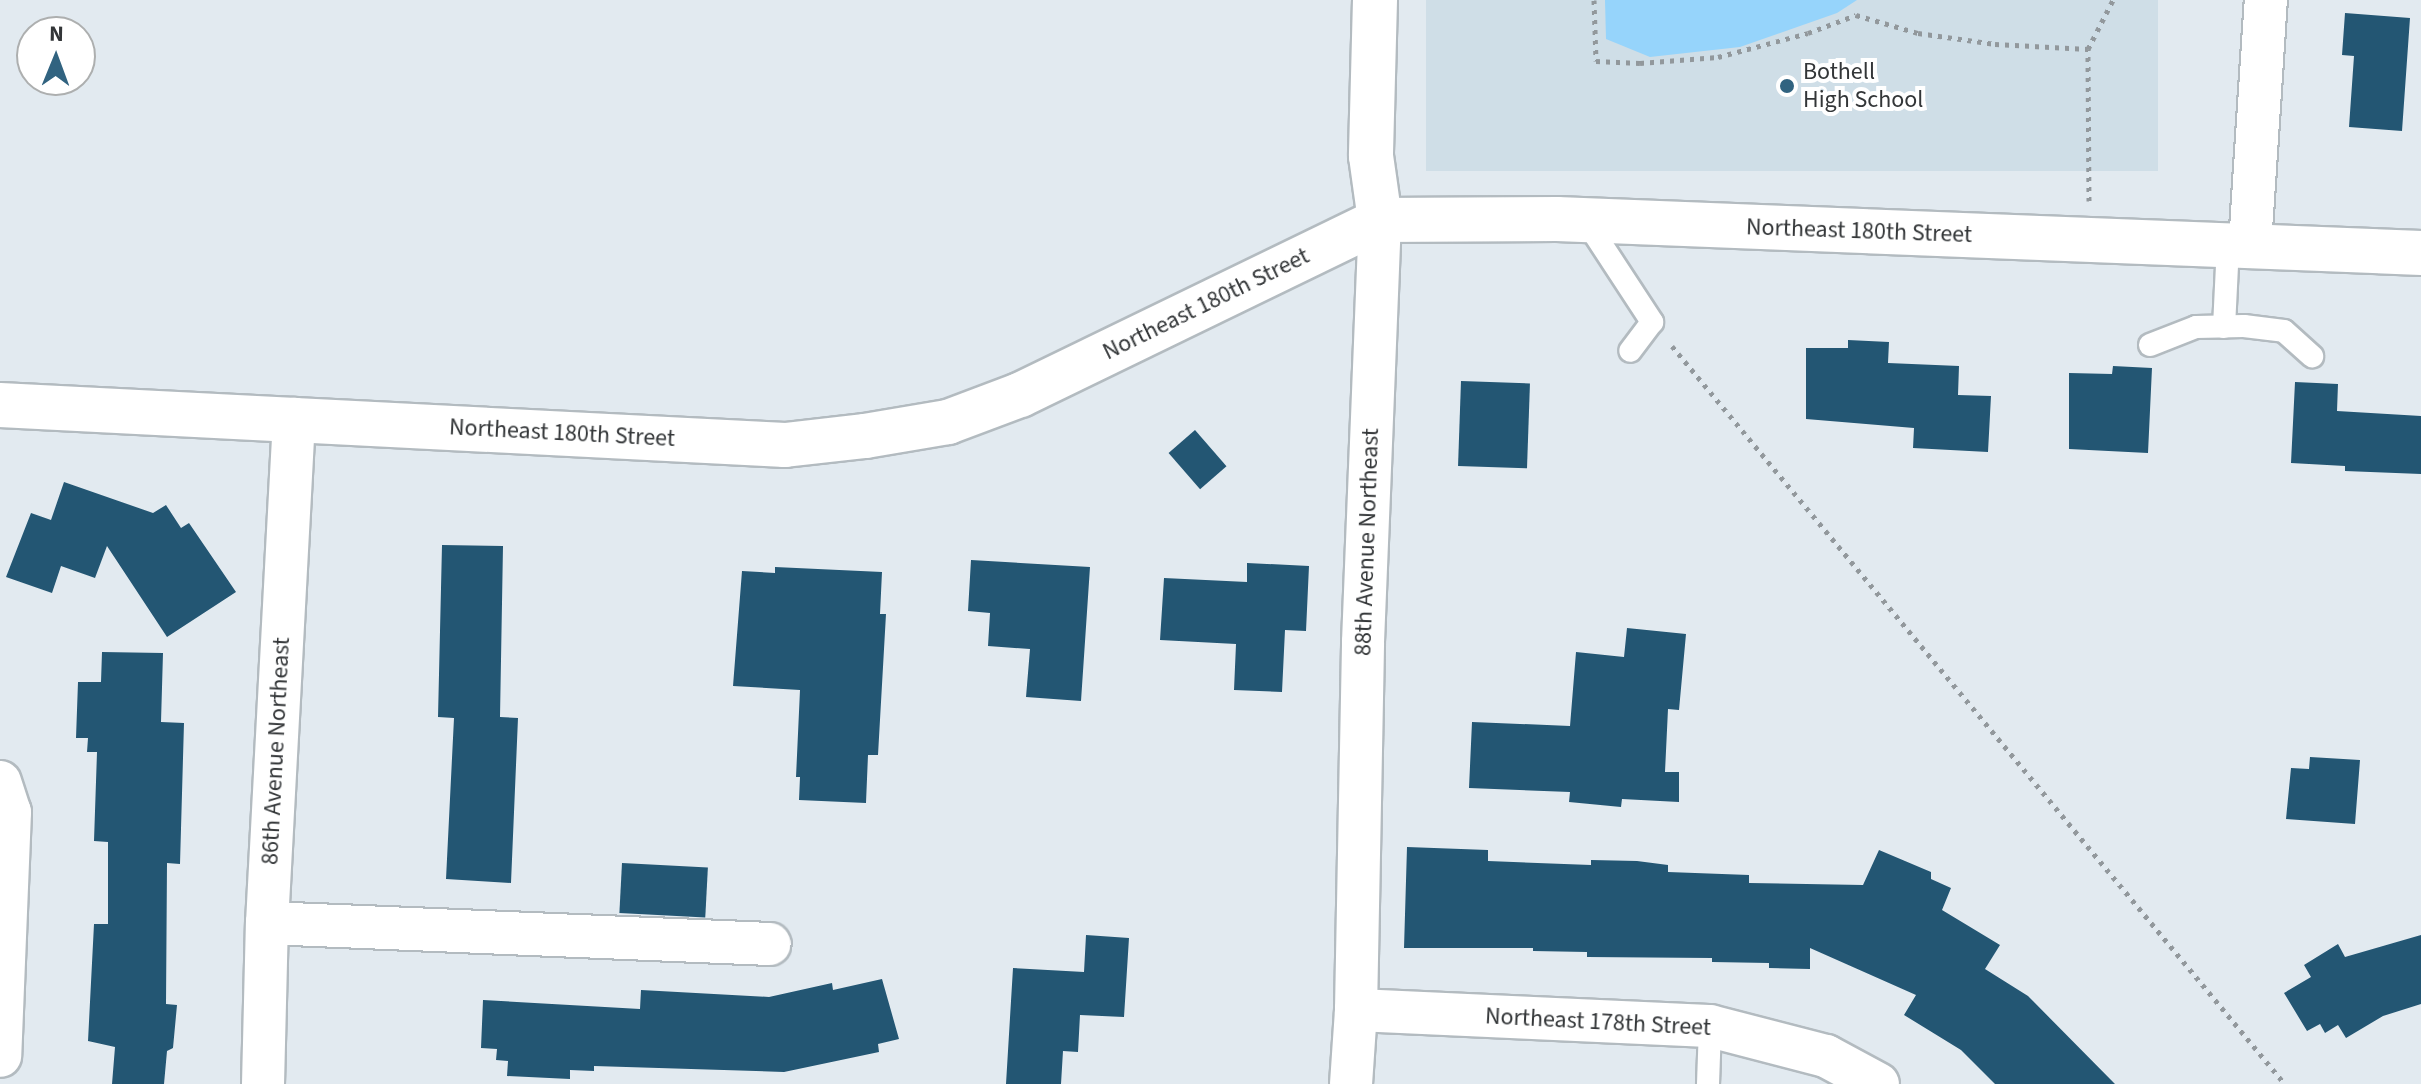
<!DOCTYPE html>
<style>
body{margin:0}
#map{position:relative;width:2421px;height:1084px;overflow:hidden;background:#e2eaf0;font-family:"Source Sans 3",sans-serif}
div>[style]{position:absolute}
.built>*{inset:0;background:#cfdee7;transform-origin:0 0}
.green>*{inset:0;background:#96d4fb}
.building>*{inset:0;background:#235673;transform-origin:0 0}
.path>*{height:5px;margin-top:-2.5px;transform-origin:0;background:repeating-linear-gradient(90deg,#92989c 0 4px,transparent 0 10px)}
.roads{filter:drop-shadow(2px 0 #b3bbc0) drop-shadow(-2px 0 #b3bbc0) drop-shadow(0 2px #b3bbc0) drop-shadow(0 -2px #b3bbc0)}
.service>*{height:22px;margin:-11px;padding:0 11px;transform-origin:11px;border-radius:11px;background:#fff}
.minor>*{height:42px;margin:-21px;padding:0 21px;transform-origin:21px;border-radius:21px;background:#fff}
.tertiary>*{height:44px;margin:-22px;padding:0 22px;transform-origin:22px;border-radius:22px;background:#fff}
.dots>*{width:22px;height:22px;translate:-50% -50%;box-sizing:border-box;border:4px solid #fff;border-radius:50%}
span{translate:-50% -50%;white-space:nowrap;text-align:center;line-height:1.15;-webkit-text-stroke:8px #fff;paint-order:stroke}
.poi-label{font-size:24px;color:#333638}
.left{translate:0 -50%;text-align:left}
.street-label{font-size:24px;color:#333638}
.north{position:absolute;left:16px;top:16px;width:80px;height:80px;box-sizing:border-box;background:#fff;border:2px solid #adafaf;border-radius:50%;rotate:1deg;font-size:22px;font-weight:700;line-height:32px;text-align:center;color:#333638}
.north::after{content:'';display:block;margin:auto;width:28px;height:36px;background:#316380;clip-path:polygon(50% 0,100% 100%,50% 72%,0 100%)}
</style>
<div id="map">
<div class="built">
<i style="left:1426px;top:0;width:732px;height:171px"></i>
</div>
<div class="green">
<i style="clip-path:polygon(1605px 0,1857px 0,1837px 13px,1740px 47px,1650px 57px,1606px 39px)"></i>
</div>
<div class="building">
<i style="clip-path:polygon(2345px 13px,2410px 18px,2402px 131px,2349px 127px,2354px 56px,2342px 55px)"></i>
<i style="clip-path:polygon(1848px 340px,1889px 342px,1888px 363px,1959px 366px,1958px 395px,1991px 396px,1988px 452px,1913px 448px,1914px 428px,1806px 419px,1806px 348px,1848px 348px)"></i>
<i style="clip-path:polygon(2113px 366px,2152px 368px,2148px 453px,2069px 449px,2069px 373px,2112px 374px)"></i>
<i style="left:1461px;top:381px;width:69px;height:85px;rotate:2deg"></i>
<i style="clip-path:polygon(2295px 382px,2338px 384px,2337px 411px,2421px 416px,2421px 474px,2345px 471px,2345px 466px,2291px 463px)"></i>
<i style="left:1195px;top:430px;width:48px;height:35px;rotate:49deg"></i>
<i style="clip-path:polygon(64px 482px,153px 513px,166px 505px,181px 528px,189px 523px,236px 592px,167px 637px,107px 546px,95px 578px,61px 566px,52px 593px,6px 577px,31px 513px,51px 520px)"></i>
<i style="clip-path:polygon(442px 545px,503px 546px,500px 717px,518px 718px,511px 883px,446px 879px,454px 718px,438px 717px)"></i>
<i style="clip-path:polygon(971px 560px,1090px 567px,1081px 701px,1026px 697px,1030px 649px,988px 646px,990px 613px,968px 611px)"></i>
<i style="clip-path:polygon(1247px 563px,1309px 566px,1306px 631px,1285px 630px,1282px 692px,1234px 690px,1236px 644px,1160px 640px,1164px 578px,1247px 582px)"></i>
<i style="clip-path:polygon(775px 567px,882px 572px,880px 614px,886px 614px,878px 755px,868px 755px,866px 803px,799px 800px,800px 777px,796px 777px,800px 690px,733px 686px,742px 571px,775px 573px)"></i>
<i style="clip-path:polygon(1627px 628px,1686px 634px,1679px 710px,1668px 709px,1665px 772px,1679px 772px,1679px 802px,1622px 799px,1621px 807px,1569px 802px,1570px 792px,1469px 788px,1472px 722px,1570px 726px,1576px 652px,1624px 657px)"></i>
<i style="clip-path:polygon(102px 652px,163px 653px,161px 722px,184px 723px,180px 864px,167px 863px,166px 1004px,177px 1005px,173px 1048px,167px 1051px,164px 1084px,112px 1084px,115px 1047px,88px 1041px,94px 924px,108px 924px,108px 842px,94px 841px,97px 752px,87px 752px,88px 738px,76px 738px,78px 682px,101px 682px)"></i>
<i style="clip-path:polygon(2310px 757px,2360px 760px,2355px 824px,2286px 819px,2291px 768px,2309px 769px)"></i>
<i style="clip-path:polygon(1407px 847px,1488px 850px,1488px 861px,1591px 865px,1591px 860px,1637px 861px,1668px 865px,1668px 872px,1749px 875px,1749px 883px,1863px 885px,1879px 850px,1931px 872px,1931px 879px,1951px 888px,1942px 910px,2000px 945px,1985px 969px,2028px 996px,2115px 1084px,1995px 1084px,1961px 1050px,1904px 1015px,1916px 995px,1810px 948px,1810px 969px,1769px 968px,1769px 963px,1712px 962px,1712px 958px,1587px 957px,1587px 952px,1533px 951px,1533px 948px,1404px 948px)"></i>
<i style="left:622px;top:863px;width:86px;height:50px;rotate:3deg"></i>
<i style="clip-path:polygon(1086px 935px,1129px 938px,1124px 1017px,1080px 1015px,1078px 1052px,1063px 1051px,1061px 1084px,1006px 1084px,1013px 968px,1084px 972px)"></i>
<i style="clip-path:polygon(2421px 935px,2421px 1004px,2383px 1016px,2346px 1038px,2338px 1025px,2325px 1033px,2320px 1024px,2307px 1031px,2284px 993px,2311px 977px,2304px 965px,2338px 944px,2345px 957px)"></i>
<i style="clip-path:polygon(882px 979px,899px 1039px,878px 1044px,879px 1052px,784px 1072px,594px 1066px,594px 1071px,570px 1070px,570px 1079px,507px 1076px,508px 1061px,496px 1060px,497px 1049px,481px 1048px,483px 1000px,640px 1009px,641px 990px,769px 997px,832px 983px,833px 990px)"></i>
</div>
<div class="path">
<i style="left:1594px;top:0;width:61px;rotate:88.1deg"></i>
<i style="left:1596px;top:61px;width:44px;rotate:2.6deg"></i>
<i style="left:1640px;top:63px;width:78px;rotate:-4.4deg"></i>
<i style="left:1718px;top:57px;width:93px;rotate:-14.9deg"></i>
<i style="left:1808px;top:33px;width:51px;rotate:-20.6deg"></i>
<i style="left:1856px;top:15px;width:65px;rotate:16.2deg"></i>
<i style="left:1918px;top:33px;width:78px;rotate:8.1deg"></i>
<i style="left:1995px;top:44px;width:93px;rotate:3.1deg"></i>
<i style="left:2089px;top:201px;width:152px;rotate:-90.4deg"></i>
<i style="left:2088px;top:49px;width:55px;rotate:-63deg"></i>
<i style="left:1672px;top:346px;width:959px;rotate:50.29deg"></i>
</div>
<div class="roads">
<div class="service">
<i style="left:1586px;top:221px;width:121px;rotate:56.8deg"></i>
<i style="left:1652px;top:322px;width:36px;rotate:127deg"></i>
<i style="left:2224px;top:327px;width:83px;rotate:-87.2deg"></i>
<i style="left:2150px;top:345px;width:49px;rotate:-21.4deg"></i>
<i style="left:2196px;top:327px;width:48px;rotate:-1.2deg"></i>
<i style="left:2244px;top:326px;width:40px;rotate:7.1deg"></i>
<i style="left:2284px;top:331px;width:38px;rotate:42deg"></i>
<i style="left:1708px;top:1084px;width:58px;rotate:-88deg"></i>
</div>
<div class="minor">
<i style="left:2250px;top:245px;width:246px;rotate:-86.3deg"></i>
<i style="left:0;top:782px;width:32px;rotate:72deg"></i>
<i style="left:10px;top:812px;width:244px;rotate:92.3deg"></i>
<i style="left:267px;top:923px;width:503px;rotate:2.39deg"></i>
<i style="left:1356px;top:1010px;width:354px;rotate:2.6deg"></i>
<i style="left:1710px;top:1026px;width:120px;rotate:14.5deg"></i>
<i style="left:1826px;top:1056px;width:59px;rotate:28.3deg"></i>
<i style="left:263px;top:1084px;width:161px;rotate:-88.6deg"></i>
<i style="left:267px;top:923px;width:505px;rotate:-86.93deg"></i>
<i style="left:1351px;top:1084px;width:74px;rotate:-86.1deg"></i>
<i style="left:1356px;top:1010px;width:368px;rotate:-88.9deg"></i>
<i style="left:1363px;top:642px;width:422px;rotate:-87.7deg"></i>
</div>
<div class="tertiary">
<i style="left:1375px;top:0;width:156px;rotate:91.5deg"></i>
<i style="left:1371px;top:156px;width:65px;rotate:82deg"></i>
<i style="left:0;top:405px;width:786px;rotate:2.92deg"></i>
<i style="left:785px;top:445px;width:81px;rotate:-6.4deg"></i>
<i style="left:865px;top:436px;width:84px;rotate:-9.6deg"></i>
<i style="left:948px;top:422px;width:77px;rotate:-20.6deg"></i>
<i style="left:1020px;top:395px;width:400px;rotate:-25.9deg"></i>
<i style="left:1380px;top:220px;width:177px;rotate:-0.3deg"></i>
<i style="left:1557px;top:219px;width:865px;rotate:2.25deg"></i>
</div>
</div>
<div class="dots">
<i style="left:1787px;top:86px;background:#316380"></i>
</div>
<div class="poi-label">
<span class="left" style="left:1803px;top:86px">Bothell<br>High School</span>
</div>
<div class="street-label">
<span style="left:1859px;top:231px;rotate:2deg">Northeast 180th Street</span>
<span style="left:1206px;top:304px;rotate:-26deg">Northeast 180th Street</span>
<span style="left:562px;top:433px;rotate:3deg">Northeast 180th Street</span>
<span style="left:1367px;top:542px;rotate:-88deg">88th Avenue Northeast</span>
<span style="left:276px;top:751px;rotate:-87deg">86th Avenue Northeast</span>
<span style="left:1598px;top:1022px;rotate:3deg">Northeast 178th Street</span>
</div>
<div class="north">N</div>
</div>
